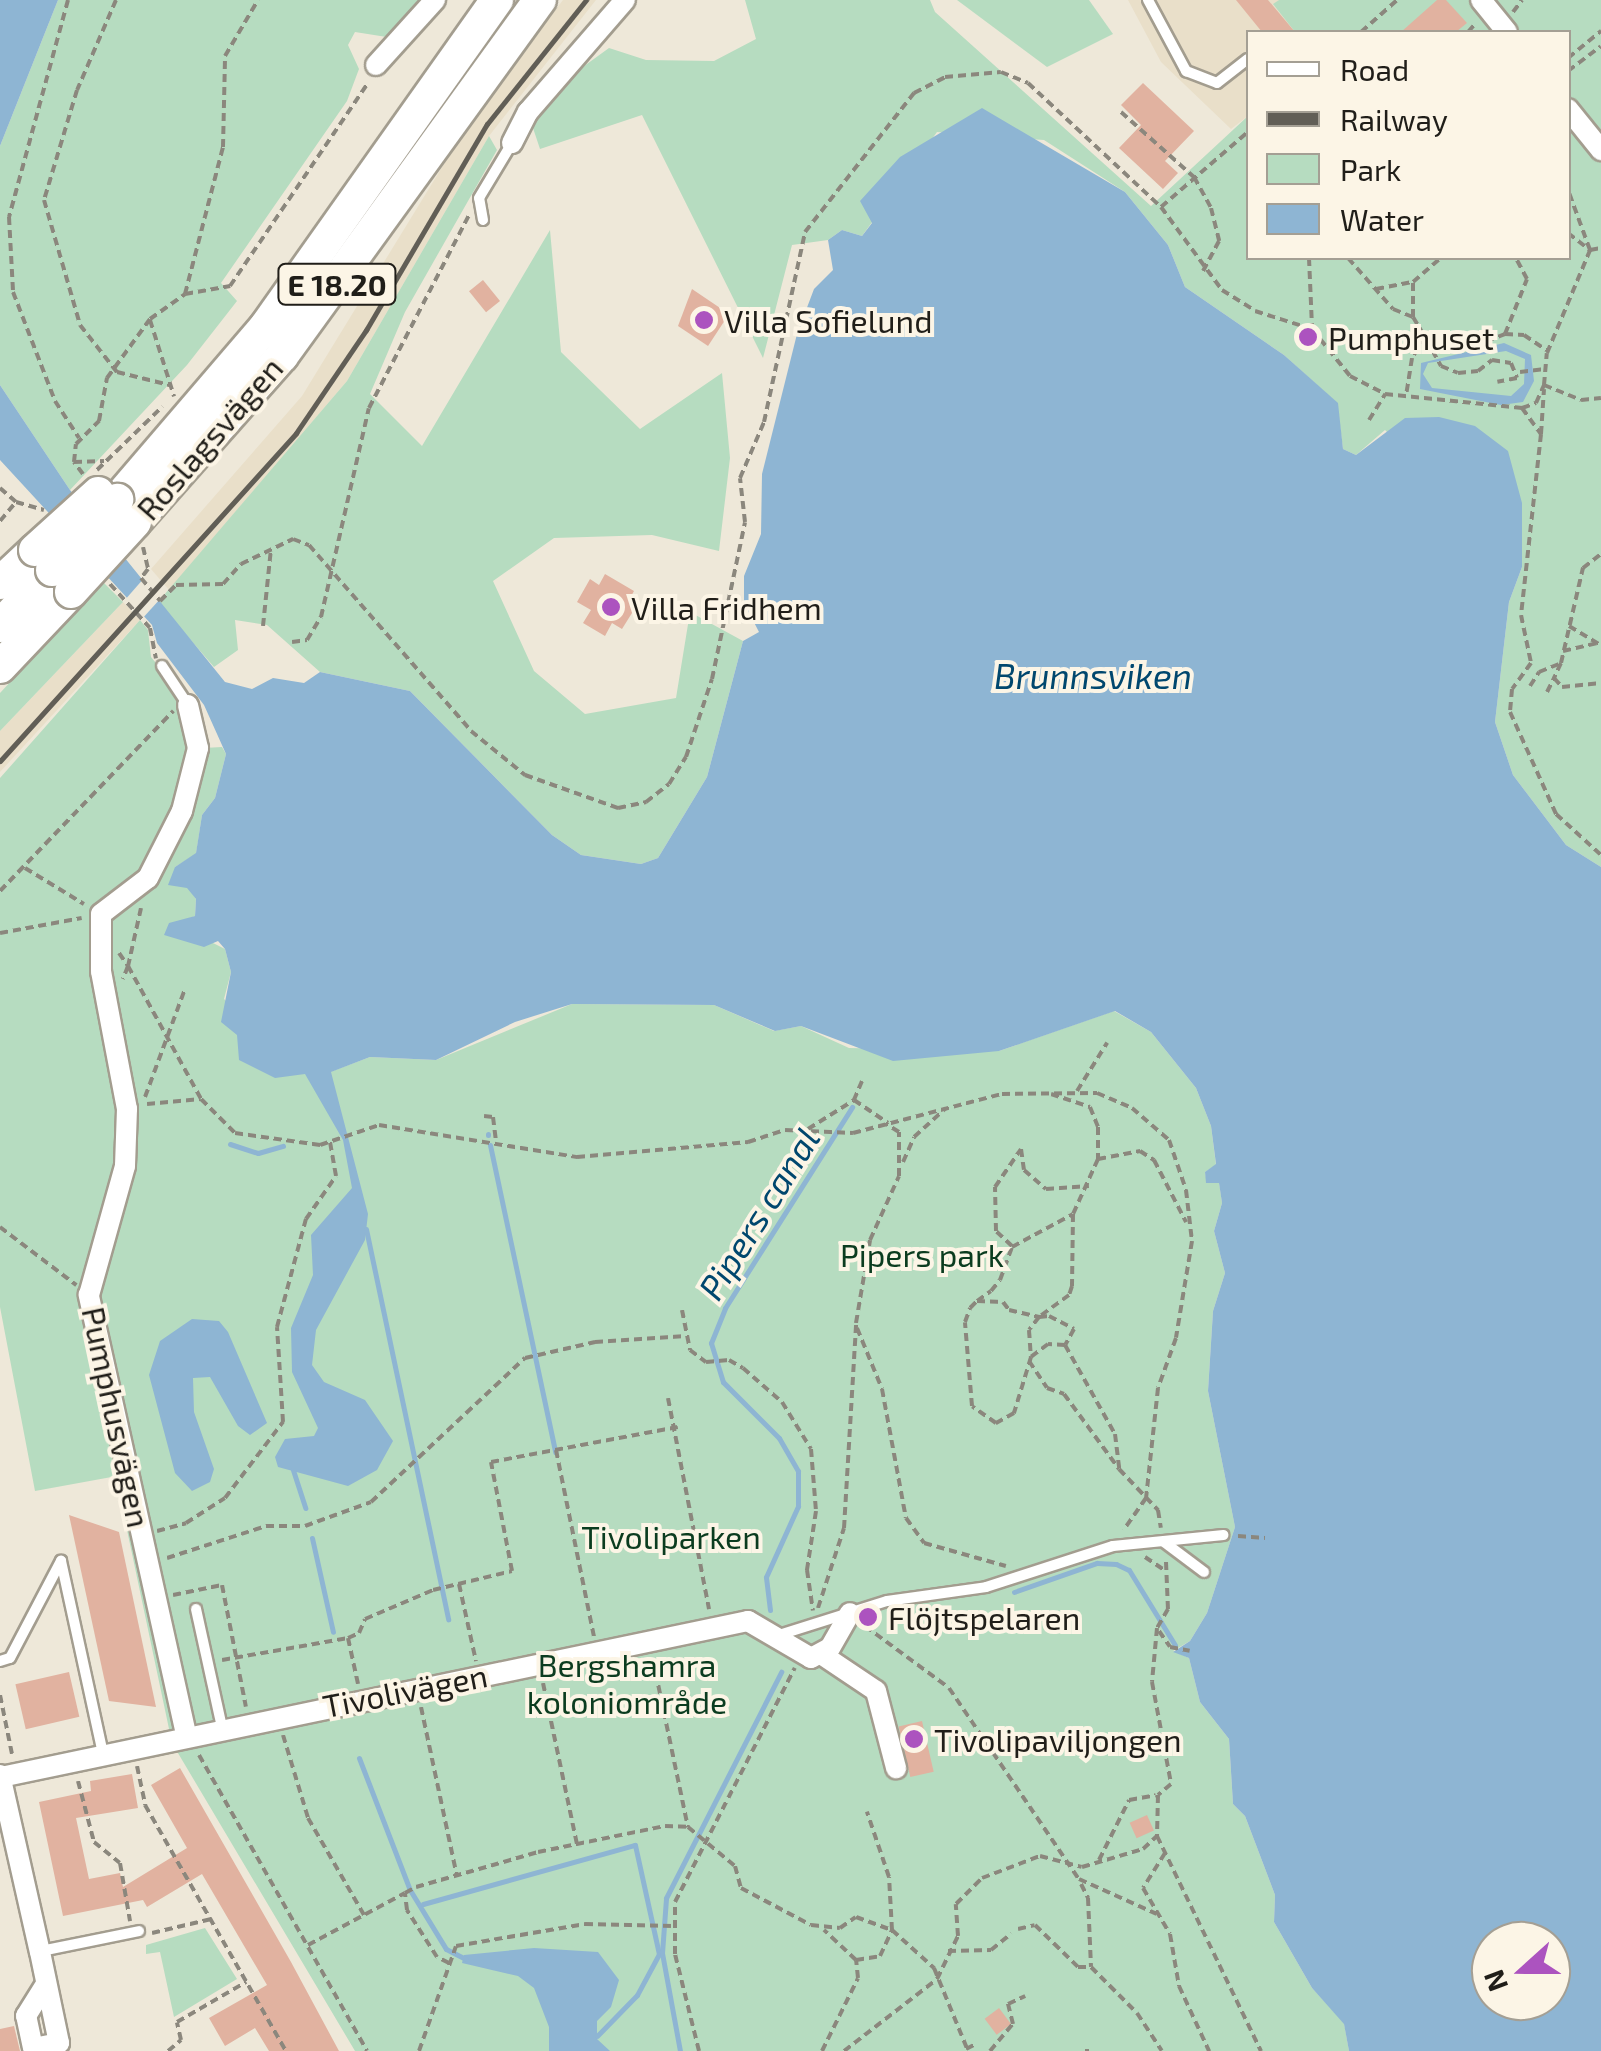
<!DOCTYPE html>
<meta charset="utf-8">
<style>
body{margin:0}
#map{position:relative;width:1601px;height:2051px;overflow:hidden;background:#eee8d9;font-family:"Exo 2",sans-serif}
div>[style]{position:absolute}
.built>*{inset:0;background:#e9dfc9}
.green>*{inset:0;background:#b6dcc0}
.water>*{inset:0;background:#8eb5d3}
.pier>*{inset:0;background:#eee8d9}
.stream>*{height:5px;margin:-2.5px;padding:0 2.5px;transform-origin:2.5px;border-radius:2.5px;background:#8eb5d3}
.building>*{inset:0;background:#e1b2a0;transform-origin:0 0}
.path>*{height:4px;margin-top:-2px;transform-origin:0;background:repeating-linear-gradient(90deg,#8b877d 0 8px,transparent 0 13px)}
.roads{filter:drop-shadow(2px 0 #a39d8f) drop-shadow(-2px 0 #a39d8f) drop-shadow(0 2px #a39d8f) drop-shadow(0 -2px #a39d8f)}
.lane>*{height:10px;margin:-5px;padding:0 5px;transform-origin:5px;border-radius:5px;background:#fff}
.street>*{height:20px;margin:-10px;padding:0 10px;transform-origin:10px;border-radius:10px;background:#fff}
.primary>*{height:32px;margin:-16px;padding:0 16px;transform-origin:16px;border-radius:16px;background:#fff}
.rail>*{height:5px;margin:-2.5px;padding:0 2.5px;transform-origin:2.5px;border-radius:2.5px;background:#615e56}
.bridges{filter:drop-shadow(2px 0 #a39d8f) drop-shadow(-2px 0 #a39d8f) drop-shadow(0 2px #a39d8f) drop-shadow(0 -2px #a39d8f)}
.primary-bridge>*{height:32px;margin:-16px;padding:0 16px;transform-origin:16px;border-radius:16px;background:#fff}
.dots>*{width:28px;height:28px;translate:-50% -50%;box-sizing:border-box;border:5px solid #fcf5e6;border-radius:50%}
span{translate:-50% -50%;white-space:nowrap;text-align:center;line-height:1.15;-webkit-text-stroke:8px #fcf5e6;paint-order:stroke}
.shield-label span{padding:2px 8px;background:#fcf5e6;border:2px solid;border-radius:8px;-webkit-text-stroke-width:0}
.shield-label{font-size:30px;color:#201e19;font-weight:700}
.poi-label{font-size:32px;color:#201e19}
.left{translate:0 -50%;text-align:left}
.street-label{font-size:32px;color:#201e19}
.park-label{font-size:32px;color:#0b3c1f}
.water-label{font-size:35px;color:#00476e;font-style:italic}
.legend{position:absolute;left:1246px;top:30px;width:325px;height:230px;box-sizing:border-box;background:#fcf5e6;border:2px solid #a49f94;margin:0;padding:12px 18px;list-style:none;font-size:30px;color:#201e19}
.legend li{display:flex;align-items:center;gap:20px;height:50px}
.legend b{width:50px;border:2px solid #a49f94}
.north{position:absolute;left:1471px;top:1921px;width:100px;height:100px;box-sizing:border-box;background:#fcf5e6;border:2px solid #a49f94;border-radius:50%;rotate:249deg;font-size:28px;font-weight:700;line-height:40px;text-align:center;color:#201e19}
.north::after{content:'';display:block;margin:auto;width:35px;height:45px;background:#ac53bf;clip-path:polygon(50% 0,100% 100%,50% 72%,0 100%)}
</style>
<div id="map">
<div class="built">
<i style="clip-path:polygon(563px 0,596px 0,489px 136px,347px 381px,169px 590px,151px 569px,302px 396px,474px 115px)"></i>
<i style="clip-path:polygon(1128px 0,1279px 0,1274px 5px,1295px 32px,1248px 32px,1248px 116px,1231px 129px,1161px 62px)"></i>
<i style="clip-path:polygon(123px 602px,140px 620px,0 772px,0 731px)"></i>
</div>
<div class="green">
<i style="clip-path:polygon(58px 0,423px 0,393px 38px,355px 32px,348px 45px,359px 69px,347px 101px,221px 283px,237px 301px,187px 365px,70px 490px,0 385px,0 146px)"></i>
<i style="clip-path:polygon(745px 0,930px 0,935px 12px,1151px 206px,1248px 116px,1248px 258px,1568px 258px,1568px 32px,1295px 32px,1273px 4px,1279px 0,1601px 0,1601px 867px,1566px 845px,1513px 775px,1495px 722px,1509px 602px,1522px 567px,1385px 430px,1356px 455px,1343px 449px,1337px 403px,1284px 355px,1185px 287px,1168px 245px,1125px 192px,1044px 140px,937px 132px,862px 236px,842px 230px,828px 240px,792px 245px,763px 358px,642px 115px,540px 149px,531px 122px,562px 82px,609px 48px,646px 60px,714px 61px,756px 39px)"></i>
<i style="clip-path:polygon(957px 0,1089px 0,1113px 34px,1047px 67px)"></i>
<i style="clip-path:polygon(489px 136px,497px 150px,405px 312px,370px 394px,422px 446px,550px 230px,561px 352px,640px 429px,722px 373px,730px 458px,719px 551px,652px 535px,554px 538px,493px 581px,534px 671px,585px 714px,676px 698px,690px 612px,743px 641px,707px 777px,658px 858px,641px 864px,581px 855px,552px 835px,410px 691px,320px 672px,267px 625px,235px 620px,238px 650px,214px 667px,158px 602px,347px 381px)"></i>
<i style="clip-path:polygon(103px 582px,123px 602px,0 731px,0 693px)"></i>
<i style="clip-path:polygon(140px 620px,148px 630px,151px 657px,160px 668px,165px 663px,198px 710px,204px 748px,222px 747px,226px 754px,215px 798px,202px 815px,196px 854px,175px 867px,196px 899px,195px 916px,175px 924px,225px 949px,231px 972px,224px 999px,305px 1073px,330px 1072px,370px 1057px,436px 1060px,572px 1004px,714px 1005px,774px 1031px,801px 1026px,849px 1048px,999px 1051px,1114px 1011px,1151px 1032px,1196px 1088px,1211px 1126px,1216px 1165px,1205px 1172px,1207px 1183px,1219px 1182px,1222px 1203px,1214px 1231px,1225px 1273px,1213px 1311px,1208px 1391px,1235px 1527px,1207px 1613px,1190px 1641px,1173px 1651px,1189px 1658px,1200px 1702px,1229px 1739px,1233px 1804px,1245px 1816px,1275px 1895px,1274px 1922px,1312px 1988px,1344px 2023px,1349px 2051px,355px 2051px,172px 1743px,123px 1511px,139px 1531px,128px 1474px,35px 1491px,0 1307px,0 778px)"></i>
<i style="clip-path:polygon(205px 1928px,237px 1979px,174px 2017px,160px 1952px,146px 1954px,146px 1945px)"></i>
</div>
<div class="water">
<i style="clip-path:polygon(0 0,58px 0,0 146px)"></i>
<i style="clip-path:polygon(evenodd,982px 108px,1125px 192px,1168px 245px,1185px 287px,1284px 355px,1338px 403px,1343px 449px,1356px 455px,1405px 418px,1439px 417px,1475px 426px,1508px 451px,1522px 503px,1522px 567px,1509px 602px,1495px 722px,1513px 775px,1566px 845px,1601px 867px,1601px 2051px,1349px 2051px,1344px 2024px,1312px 1988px,1274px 1922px,1275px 1895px,1245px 1816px,1233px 1804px,1229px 1739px,1200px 1702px,1189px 1658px,1173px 1652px,1190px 1641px,1207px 1613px,1235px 1527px,1208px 1391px,1213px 1311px,1225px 1273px,1214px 1231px,1222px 1203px,1219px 1183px,1206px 1183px,1205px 1172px,1216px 1164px,1211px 1126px,1196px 1088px,1151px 1032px,1115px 1011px,999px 1051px,893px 1061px,801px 1026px,775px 1031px,714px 1005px,572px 1004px,515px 1022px,436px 1060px,370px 1057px,331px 1072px,368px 1214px,365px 1240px,316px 1330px,312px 1365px,324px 1382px,365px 1400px,393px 1441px,377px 1470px,348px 1486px,278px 1467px,275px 1457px,285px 1439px,314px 1436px,318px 1428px,292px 1372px,291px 1328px,313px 1275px,311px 1235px,352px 1188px,343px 1140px,305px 1074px,275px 1078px,239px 1060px,237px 1035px,221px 1022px,231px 972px,225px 949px,218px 941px,204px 947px,164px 935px,169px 923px,195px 916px,196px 899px,187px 888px,168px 885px,175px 867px,196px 853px,202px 815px,215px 798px,226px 754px,204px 705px,157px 643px,152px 625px,0 460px,0 385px,70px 490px,225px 682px,252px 689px,273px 678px,304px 683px,320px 672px,410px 691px,552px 835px,581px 855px,641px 864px,658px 858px,707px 777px,743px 641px,759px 632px,744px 603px,744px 576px,761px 534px,762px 474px,797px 334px,814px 289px,833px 270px,828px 240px,842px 230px,862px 236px,872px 223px,860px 201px,900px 157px,982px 108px,1491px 1941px,1551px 1941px,1551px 2001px,1491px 2001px,1491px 1941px)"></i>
<i style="clip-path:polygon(evenodd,1504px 343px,1531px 355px,1534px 381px,1523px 402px,1501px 405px,1420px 389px,1421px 363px,1504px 343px,1506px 351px,1525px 359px,1524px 384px,1511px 396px,1432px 388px,1423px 374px,1428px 363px,1506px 351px)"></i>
<i style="clip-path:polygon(192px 1319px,219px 1321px,228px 1332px,267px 1423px,250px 1435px,238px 1426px,210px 1377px,193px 1378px,194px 1412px,214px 1469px,210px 1482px,192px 1491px,175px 1473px,149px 1375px,160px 1341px)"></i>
<i style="clip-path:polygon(534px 1948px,598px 1952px,619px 1980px,611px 2007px,597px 2021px,597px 2039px,610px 2051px,632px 2051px,549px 2051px,549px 2027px,534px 1988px,518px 1976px,462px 1963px,464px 1955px)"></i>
</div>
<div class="pier">
<i style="clip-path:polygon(145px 577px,161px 598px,141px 620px,124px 601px)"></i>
</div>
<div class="stream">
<i style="left:488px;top:1135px;width:1px;rotate:-90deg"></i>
<i style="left:230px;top:1144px;width:29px;rotate:18deg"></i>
<i style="left:258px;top:1153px;width:26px;rotate:-16deg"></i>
<i style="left:490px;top:1145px;width:314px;rotate:78deg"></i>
<i style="left:366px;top:1229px;width:399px;rotate:78.1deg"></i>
<i style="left:293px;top:1470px;width:40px;rotate:72deg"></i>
<i style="left:312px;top:1538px;width:96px;rotate:77.4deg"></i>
<i style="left:1014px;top:1592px;width:88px;rotate:-19.3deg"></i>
<i style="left:1097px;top:1563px;width:19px;rotate:3deg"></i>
<i style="left:1116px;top:1564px;width:14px;rotate:25deg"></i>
<i style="left:1129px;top:1570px;width:88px;rotate:58.5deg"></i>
<i style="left:770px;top:1610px;width:33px;rotate:-97deg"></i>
<i style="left:766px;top:1577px;width:78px;rotate:-65.7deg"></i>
<i style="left:798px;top:1506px;width:35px;rotate:-90deg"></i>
<i style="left:798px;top:1471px;width:38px;rotate:-120deg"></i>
<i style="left:779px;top:1438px;width:79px;rotate:-135deg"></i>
<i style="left:723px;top:1382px;width:41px;rotate:-107.1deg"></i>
<i style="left:711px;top:1343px;width:38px;rotate:-68deg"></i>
<i style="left:725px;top:1308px;width:238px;rotate:-57.7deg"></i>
<i style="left:359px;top:1758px;width:142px;rotate:68.9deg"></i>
<i style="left:410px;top:1890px;width:69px;rotate:58.6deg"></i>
<i style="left:446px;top:1949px;width:22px;rotate:27deg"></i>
<i style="left:423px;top:1904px;width:220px;rotate:-15.6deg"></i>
<i style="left:635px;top:1845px;width:112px;rotate:77.6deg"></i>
<i style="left:659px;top:1954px;width:47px;rotate:118.2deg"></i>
<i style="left:637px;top:1995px;width:57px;rotate:134.3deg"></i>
<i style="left:680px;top:2051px;width:100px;rotate:-100.4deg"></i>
<i style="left:662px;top:1953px;width:55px;rotate:-85.8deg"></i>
<i style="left:666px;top:1898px;width:254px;rotate:-63deg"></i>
</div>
<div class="building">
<i style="clip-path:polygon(1236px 0,1268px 0,1295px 32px,1262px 32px)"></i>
<i style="clip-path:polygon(1437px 0,1446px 0,1467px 23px,1456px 32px,1401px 32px)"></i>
<i style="clip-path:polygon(1143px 83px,1194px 131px,1165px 161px,1178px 173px,1163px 189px,1119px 148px,1141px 125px,1121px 105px)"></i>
<i style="left:483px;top:280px;width:27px;height:18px;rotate:51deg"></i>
<i style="clip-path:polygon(692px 289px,729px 314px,708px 346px,678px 326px)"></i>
<i style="clip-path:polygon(605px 574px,634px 591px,629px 600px,637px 605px,622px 629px,612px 623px,605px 636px,583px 623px,591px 610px,577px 602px,590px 579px,599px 585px)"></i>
<i style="clip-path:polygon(69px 1515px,119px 1532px,156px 1707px,109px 1701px)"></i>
<i style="left:69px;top:1672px;width:46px;height:55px;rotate:77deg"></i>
<i style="left:922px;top:1721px;width:52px;height:24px;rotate:77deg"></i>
<i style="clip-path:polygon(180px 1768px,291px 1962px,339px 2051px,269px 2051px,255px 2028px,225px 2046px,209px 2018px,267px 1985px,202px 1874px,147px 1907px,143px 1900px,63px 1916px,39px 1802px,91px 1791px,90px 1781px,132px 1774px,138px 1808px,76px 1818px,89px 1879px,120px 1873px,123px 1887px,187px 1848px,151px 1785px)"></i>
<i style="left:1147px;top:1815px;width:17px;height:19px;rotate:66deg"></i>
<i style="left:999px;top:2008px;width:20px;height:18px;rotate:53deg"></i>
<i style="clip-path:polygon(14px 2026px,20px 2051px,0 2051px,0 2029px)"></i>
</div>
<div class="path">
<i style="left:68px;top:0;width:225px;rotate:105.2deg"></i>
<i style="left:9px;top:217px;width:75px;rotate:86.9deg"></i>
<i style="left:13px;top:292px;width:117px;rotate:68.9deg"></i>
<i style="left:55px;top:401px;width:44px;rotate:57deg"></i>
<i style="left:116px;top:0;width:98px;rotate:113.4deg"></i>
<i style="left:77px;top:90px;width:115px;rotate:106.7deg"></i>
<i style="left:44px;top:200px;width:130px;rotate:73.9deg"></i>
<i style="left:80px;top:325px;width:60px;rotate:51.8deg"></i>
<i style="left:117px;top:372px;width:54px;rotate:14deg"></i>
<i style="left:1513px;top:12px;width:15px;rotate:-53deg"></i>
<i style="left:1361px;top:32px;width:48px;rotate:-41.6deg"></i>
<i style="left:1468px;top:32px;width:11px;rotate:-49deg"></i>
<i style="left:1568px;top:58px;width:43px;rotate:-39.3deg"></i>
<i style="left:1568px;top:71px;width:41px;rotate:-37.1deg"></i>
<i style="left:1121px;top:112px;width:98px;rotate:41.7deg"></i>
<i style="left:1194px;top:177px;width:35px;rotate:61deg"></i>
<i style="left:1211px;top:208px;width:34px;rotate:76deg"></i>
<i style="left:1219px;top:241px;width:34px;rotate:118deg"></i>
<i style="left:1161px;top:207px;width:115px;rotate:-40.8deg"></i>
<i style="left:1568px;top:233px;width:28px;rotate:38deg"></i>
<i style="left:1590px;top:250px;width:11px;rotate:-10deg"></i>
<i style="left:1309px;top:258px;width:69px;rotate:87.5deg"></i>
<i style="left:1348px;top:258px;width:68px;rotate:48.6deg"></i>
<i style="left:1393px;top:309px;width:22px;rotate:22deg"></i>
<i style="left:1413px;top:317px;width:23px;rotate:59deg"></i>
<i style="left:1425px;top:337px;width:25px;rotate:122deg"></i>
<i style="left:1412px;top:358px;width:36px;rotate:99deg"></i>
<i style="left:1376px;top:289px;width:38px;rotate:-11deg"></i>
<i style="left:1413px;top:282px;width:37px;rotate:-41deg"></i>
<i style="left:185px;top:294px;width:152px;rotate:-75.5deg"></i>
<i style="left:223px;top:147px;width:91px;rotate:-88.7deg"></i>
<i style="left:225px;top:56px;width:65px;rotate:-59.5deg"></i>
<i style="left:1413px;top:317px;width:35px;rotate:-90deg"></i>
<i style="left:150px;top:320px;width:80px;rotate:72.5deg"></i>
<i style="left:1505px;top:334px;width:59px;rotate:-68.2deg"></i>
<i style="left:1527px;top:279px;width:24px;rotate:-118deg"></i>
<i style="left:1425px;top:337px;width:50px;rotate:10.4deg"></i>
<i style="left:1474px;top:346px;width:33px;rotate:-21deg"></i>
<i style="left:1505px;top:334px;width:19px;rotate:3deg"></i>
<i style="left:1524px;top:335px;width:27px;rotate:34deg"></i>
<i style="left:1426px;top:339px;width:31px;rotate:61deg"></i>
<i style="left:1441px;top:366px;width:18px;rotate:22deg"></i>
<i style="left:1458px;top:373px;width:20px;rotate:-6deg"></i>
<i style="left:1478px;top:371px;width:18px;rotate:-38deg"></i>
<i style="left:1492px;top:360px;width:19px;rotate:9deg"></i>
<i style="left:1511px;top:363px;width:16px;rotate:68deg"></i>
<i style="left:1517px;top:378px;width:20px;rotate:169deg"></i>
<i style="left:1520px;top:372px;width:25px;rotate:-7deg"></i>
<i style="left:1544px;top:385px;width:40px;rotate:22deg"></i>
<i style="left:1581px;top:400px;width:20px;rotate:-6deg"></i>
<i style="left:1522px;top:408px;width:15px;rotate:-20deg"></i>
<i style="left:1536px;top:403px;width:20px;rotate:-66deg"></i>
<i style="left:1544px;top:385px;width:32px;rotate:-85deg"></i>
<i style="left:1547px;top:353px;width:112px;rotate:-67.3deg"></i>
<i style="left:1590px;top:250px;width:64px;rotate:-110.1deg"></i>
<i style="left:1369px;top:420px;width:31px;rotate:-58deg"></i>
<i style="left:1541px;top:434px;width:45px;rotate:-86.2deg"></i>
<i style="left:74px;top:462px;width:30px;rotate:-2deg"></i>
<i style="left:97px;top:470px;width:91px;rotate:-44.1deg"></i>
<i style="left:83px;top:474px;width:15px;rotate:-127deg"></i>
<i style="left:74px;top:462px;width:18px;rotate:-84deg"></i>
<i style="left:76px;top:444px;width:33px;rotate:-45deg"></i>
<i style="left:99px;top:421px;width:44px;rotate:-79.5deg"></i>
<i style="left:107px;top:378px;width:73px;rotate:-53.9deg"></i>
<i style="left:150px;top:319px;width:43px;rotate:-35.5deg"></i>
<i style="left:185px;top:294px;width:46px;rotate:-10.1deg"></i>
<i style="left:230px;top:286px;width:245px;rotate:-55.8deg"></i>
<i style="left:0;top:488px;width:21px;rotate:41deg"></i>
<i style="left:16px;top:502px;width:29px;rotate:16deg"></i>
<i style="left:0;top:521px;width:25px;rotate:-50deg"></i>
<i style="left:143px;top:547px;width:23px;rotate:77deg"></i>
<i style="left:148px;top:569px;width:11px;rotate:128deg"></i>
<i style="left:141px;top:578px;width:30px;rotate:50deg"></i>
<i style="left:160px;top:601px;width:23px;rotate:-45deg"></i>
<i style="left:176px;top:585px;width:47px;rotate:-1.2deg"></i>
<i style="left:223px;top:584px;width:27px;rotate:-48deg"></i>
<i style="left:241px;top:564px;width:58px;rotate:-25.7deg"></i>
<i style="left:293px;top:539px;width:17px;rotate:21deg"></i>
<i style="left:309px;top:545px;width:247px;rotate:48.9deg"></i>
<i style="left:471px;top:731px;width:70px;rotate:39.2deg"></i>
<i style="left:525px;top:775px;width:99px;rotate:19.5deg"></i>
<i style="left:618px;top:808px;width:29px;rotate:-12deg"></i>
<i style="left:646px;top:802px;width:29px;rotate:-38deg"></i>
<i style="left:669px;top:784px;width:32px;rotate:-58deg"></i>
<i style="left:686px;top:757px;width:82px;rotate:-71.6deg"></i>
<i style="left:712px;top:679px;width:160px;rotate:-78.1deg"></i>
<i style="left:745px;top:522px;width:44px;rotate:-96.5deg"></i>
<i style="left:740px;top:478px;width:61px;rotate:-66.8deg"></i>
<i style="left:764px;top:422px;width:194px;rotate:-77.8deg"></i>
<i style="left:805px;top:232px;width:177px;rotate:-51.9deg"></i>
<i style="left:914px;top:93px;width:35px;rotate:-27deg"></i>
<i style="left:945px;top:77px;width:56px;rotate:-5.1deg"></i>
<i style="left:1001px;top:72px;width:29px;rotate:22deg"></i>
<i style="left:1028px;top:83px;width:182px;rotate:43deg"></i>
<i style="left:1161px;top:207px;width:103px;rotate:53.7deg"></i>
<i style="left:1222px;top:290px;width:39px;rotate:32deg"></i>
<i style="left:1255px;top:311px;width:60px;rotate:17.5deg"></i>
<i style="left:1312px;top:329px;width:60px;rotate:51deg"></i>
<i style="left:1350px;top:376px;width:39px;rotate:27deg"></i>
<i style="left:1385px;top:394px;width:138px;rotate:5.8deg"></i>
<i style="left:1522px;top:408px;width:32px;rotate:54deg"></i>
<i style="left:1541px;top:434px;width:182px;rotate:96.3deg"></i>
<i style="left:1521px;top:615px;width:49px;rotate:78.2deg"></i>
<i style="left:1531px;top:663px;width:32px;rotate:126deg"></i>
<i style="left:1512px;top:689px;width:23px;rotate:95deg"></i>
<i style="left:1510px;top:712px;width:112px;rotate:65.7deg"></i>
<i style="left:1556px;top:814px;width:61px;rotate:42.3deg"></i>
<i style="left:110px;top:584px;width:59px;rotate:47.7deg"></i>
<i style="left:150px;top:628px;width:31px;rotate:79deg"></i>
<i style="left:263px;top:626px;width:77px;rotate:-84.1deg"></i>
<i style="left:1569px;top:626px;width:37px;rotate:31deg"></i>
<i style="left:292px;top:642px;width:15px;rotate:-8deg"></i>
<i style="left:307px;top:640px;width:27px;rotate:-59deg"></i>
<i style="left:321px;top:617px;width:214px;rotate:-77.1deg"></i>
<i style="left:369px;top:408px;width:217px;rotate:-62.6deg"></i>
<i style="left:1563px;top:651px;width:35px;rotate:-13deg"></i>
<i style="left:1561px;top:663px;width:98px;rotate:-77deg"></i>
<i style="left:1583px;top:568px;width:23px;rotate:-38deg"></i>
<i style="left:1530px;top:686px;width:17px;rotate:-57deg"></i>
<i style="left:1539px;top:672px;width:24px;rotate:-22deg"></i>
<i style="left:1561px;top:663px;width:17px;rotate:115deg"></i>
<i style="left:1554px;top:678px;width:12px;rotate:48deg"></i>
<i style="left:1562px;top:687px;width:39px;rotate:-6deg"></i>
<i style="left:1547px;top:692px;width:16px;rotate:-63deg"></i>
<i style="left:25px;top:868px;width:69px;rotate:31.4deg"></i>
<i style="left:0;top:891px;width:250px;rotate:-46.1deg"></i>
<i style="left:141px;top:908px;width:59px;rotate:102.6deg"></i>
<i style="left:128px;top:966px;width:152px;rotate:61.2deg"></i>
<i style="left:201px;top:1099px;width:48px;rotate:45deg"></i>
<i style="left:235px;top:1133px;width:86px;rotate:8deg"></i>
<i style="left:320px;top:1145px;width:62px;rotate:-18.7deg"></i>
<i style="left:379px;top:1125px;width:201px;rotate:9.2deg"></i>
<i style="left:577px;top:1157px;width:172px;rotate:-5deg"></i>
<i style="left:748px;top:1142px;width:39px;rotate:-18deg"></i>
<i style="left:785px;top:1130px;width:68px;rotate:2.5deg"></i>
<i style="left:853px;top:1133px;width:154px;rotate:-14.7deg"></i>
<i style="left:1002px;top:1094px;width:95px;rotate:-0.6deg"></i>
<i style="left:1097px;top:1093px;width:38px;rotate:23deg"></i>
<i style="left:1132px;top:1108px;width:49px;rotate:40.9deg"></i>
<i style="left:1169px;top:1140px;width:53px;rotate:71.2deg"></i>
<i style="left:1186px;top:1190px;width:51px;rotate:83.3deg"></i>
<i style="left:1192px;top:1241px;width:98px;rotate:99.4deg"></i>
<i style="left:1176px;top:1338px;width:53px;rotate:109.8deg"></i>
<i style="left:1158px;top:1388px;width:111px;rotate:96.2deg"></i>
<i style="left:1146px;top:1498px;width:39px;rotate:125deg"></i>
<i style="left:0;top:933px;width:83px;rotate:-10.4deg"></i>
<i style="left:119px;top:953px;width:16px;rotate:55deg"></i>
<i style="left:128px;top:966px;width:14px;rotate:111deg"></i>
<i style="left:862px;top:1081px;width:21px;rotate:113deg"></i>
<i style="left:854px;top:1100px;width:41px;rotate:34.1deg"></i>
<i style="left:1077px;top:1091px;width:57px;rotate:-58deg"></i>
<i style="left:1051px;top:1094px;width:41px;rotate:18.4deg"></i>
<i style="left:1090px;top:1107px;width:22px;rotate:68deg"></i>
<i style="left:1098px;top:1127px;width:32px;rotate:90deg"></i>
<i style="left:1098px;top:1159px;width:60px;rotate:114.4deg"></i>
<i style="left:145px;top:1097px;width:115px;rotate:-69.7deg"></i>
<i style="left:147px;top:1104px;width:54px;rotate:-5.3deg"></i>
<i style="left:484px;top:1116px;width:9px;rotate:6deg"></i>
<i style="left:493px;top:1117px;width:24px;rotate:83deg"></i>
<i style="left:808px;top:1129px;width:54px;rotate:-32.2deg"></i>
<i style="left:1021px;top:1149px;width:21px;rotate:82deg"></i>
<i style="left:1024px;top:1170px;width:29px;rotate:41deg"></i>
<i style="left:1046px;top:1189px;width:43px;rotate:-4deg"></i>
<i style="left:1098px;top:1159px;width:43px;rotate:-10.8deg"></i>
<i style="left:1140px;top:1151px;width:17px;rotate:33deg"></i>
<i style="left:1154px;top:1160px;width:70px;rotate:62.7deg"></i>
<i style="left:903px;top:1162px;width:27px;rotate:-66deg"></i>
<i style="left:914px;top:1137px;width:43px;rotate:-42.2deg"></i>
<i style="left:0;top:1227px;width:96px;rotate:37.3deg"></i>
<i style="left:1012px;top:1246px;width:22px;rotate:-137deg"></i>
<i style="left:996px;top:1231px;width:44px;rotate:-91.3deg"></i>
<i style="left:995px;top:1187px;width:46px;rotate:-55.6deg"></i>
<i style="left:977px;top:1301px;width:26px;rotate:2deg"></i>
<i style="left:1003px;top:1302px;width:10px;rotate:53deg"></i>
<i style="left:1009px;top:1310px;width:31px;rotate:13deg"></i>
<i style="left:1039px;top:1317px;width:10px;rotate:-6deg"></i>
<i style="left:1049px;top:1316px;width:28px;rotate:27deg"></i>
<i style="left:1074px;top:1329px;width:18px;rotate:119deg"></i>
<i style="left:1065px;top:1345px;width:17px;rotate:-177deg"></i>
<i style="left:1048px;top:1344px;width:21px;rotate:143deg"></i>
<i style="left:1031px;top:1357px;width:59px;rotate:106.9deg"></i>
<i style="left:1014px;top:1413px;width:21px;rotate:151deg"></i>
<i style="left:996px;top:1423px;width:29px;rotate:-145deg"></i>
<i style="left:972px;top:1406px;width:84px;rotate:-94.8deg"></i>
<i style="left:965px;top:1322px;width:15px;rotate:-70deg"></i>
<i style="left:970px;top:1308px;width:10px;rotate:-45deg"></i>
<i style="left:977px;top:1301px;width:17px;rotate:-36deg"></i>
<i style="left:991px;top:1291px;width:14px;rotate:-51deg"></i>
<i style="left:1000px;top:1280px;width:35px;rotate:-70deg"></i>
<i style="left:1012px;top:1247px;width:69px;rotate:-28.4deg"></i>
<i style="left:1073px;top:1214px;width:72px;rotate:90.8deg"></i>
<i style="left:1072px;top:1286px;width:9px;rotate:108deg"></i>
<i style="left:1069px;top:1295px;width:37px;rotate:144deg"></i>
<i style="left:1039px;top:1317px;width:16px;rotate:128deg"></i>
<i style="left:1029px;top:1330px;width:27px;rotate:86deg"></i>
<i style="left:682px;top:1310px;width:41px;rotate:78.7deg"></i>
<i style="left:690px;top:1350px;width:20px;rotate:37deg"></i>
<i style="left:706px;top:1362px;width:23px;rotate:-5deg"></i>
<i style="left:729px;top:1360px;width:16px;rotate:30deg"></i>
<i style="left:743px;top:1368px;width:52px;rotate:41.1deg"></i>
<i style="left:782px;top:1402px;width:55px;rotate:58.3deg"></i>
<i style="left:811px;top:1449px;width:62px;rotate:85.4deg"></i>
<i style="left:816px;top:1511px;width:60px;rotate:98.7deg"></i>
<i style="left:807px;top:1570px;width:41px;rotate:81.7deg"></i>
<i style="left:857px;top:1328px;width:66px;rotate:67.7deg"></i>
<i style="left:882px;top:1389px;width:131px;rotate:79.5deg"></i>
<i style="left:906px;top:1518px;width:31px;rotate:54deg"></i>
<i style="left:924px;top:1543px;width:85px;rotate:15.7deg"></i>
<i style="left:1065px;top:1345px;width:102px;rotate:60.7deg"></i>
<i style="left:1115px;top:1434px;width:35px;rotate:83deg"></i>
<i style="left:1119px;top:1469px;width:57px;rotate:46.4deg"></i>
<i style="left:1158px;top:1510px;width:18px;rotate:81deg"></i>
<i style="left:1029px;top:1361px;width:32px;rotate:56deg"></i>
<i style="left:1047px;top:1388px;width:18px;rotate:19deg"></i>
<i style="left:1064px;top:1394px;width:93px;rotate:53.7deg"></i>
<i style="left:668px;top:1398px;width:215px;rotate:79deg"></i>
<i style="left:556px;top:1450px;width:191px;rotate:78.5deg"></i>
<i style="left:157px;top:1531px;width:30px;rotate:-15deg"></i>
<i style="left:186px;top:1523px;width:46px;rotate:-32.7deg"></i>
<i style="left:225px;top:1498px;width:96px;rotate:-52.7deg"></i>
<i style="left:283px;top:1422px;width:95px;rotate:-93.6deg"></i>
<i style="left:277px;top:1327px;width:112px;rotate:-75deg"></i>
<i style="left:306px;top:1219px;width:52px;rotate:-55.1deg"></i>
<i style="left:336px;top:1176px;width:36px;rotate:-100deg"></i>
<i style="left:1238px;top:1536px;width:27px;rotate:4deg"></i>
<i style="left:1145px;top:1557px;width:25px;rotate:34deg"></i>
<i style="left:167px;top:1558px;width:104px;rotate:-17.9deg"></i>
<i style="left:266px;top:1526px;width:39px"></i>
<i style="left:305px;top:1526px;width:70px;rotate:-20deg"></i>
<i style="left:371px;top:1502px;width:211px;rotate:-43.1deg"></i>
<i style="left:525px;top:1358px;width:72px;rotate:-12.9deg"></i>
<i style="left:595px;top:1342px;width:91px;rotate:-3.8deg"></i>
<i style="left:1166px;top:1562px;width:47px;rotate:87.6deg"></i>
<i style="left:1168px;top:1609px;width:22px;rotate:120deg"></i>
<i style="left:1157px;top:1628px;width:54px;rotate:95.3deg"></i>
<i style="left:1152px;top:1682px;width:104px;rotate:79.4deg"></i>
<i style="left:1171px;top:1784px;width:17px;rotate:140deg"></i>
<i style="left:1158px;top:1795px;width:41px;rotate:91.4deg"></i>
<i style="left:1157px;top:1836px;width:239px;rotate:64.2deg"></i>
<i style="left:459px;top:1584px;width:79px;rotate:77.6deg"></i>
<i style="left:173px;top:1595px;width:50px;rotate:-11.5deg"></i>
<i style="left:222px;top:1585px;width:124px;rotate:78.9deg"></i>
<i style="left:818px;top:1608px;width:84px;rotate:-72deg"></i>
<i style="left:844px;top:1528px;width:205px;rotate:-86.6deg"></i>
<i style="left:856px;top:1323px;width:84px;rotate:-80.4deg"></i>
<i style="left:870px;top:1240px;width:70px;rotate:-65.6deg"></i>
<i style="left:899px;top:1176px;width:44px;rotate:-90deg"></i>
<i style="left:899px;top:1132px;width:15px;rotate:-148deg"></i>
<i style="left:865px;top:1626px;width:104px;rotate:36.4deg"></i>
<i style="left:949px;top:1688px;width:231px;rotate:55.8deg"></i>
<i style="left:1079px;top:1879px;width:85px;rotate:24.2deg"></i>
<i style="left:1159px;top:1631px;width:19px;rotate:55deg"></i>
<i style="left:1170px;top:1647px;width:20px;rotate:11deg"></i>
<i style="left:348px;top:1638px;width:12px;rotate:-24deg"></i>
<i style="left:359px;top:1633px;width:15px;rotate:-67deg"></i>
<i style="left:365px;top:1619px;width:74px;rotate:-23.1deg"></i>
<i style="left:433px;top:1590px;width:81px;rotate:-13.5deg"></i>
<i style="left:512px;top:1571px;width:111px;rotate:-100.9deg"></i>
<i style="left:491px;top:1462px;width:190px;rotate:-10.6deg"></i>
<i style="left:222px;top:1660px;width:128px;rotate:-9.9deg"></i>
<i style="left:348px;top:1638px;width:47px;rotate:77.7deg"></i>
<i style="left:653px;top:1660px;width:171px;rotate:78.2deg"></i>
<i style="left:543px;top:1683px;width:165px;rotate:78.1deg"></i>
<i style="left:0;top:1695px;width:60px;rotate:78.5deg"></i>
<i style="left:421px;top:1707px;width:173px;rotate:78deg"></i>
<i style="left:283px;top:1735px;width:87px;rotate:73.2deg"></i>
<i style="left:308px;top:1818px;width:112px;rotate:60deg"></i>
<i style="left:199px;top:1755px;width:340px;rotate:60.4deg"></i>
<i style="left:137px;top:1766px;width:40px;rotate:78deg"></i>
<i style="left:145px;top:1805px;width:284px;rotate:60.2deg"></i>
<i style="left:78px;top:1781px;width:63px;rotate:75.3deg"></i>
<i style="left:94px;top:1842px;width:33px;rotate:39deg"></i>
<i style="left:120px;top:1863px;width:59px;rotate:80.2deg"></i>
<i style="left:1165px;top:1853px;width:41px;rotate:122.2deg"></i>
<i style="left:1143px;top:1888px;width:53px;rotate:59.6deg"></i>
<i style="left:1170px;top:1934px;width:53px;rotate:80.2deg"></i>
<i style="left:1179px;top:1986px;width:72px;rotate:65.2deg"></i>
<i style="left:1099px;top:1860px;width:67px;rotate:-63.4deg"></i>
<i style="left:1129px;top:1800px;width:27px;rotate:-10deg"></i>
<i style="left:1081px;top:1884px;width:16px;rotate:63deg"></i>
<i style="left:1088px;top:1898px;width:69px;rotate:87.5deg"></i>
<i style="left:1091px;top:1967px;width:65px;rotate:45deg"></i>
<i style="left:1137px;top:2013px;width:45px;rotate:56.7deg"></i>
<i style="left:1018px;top:1929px;width:17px;rotate:-13deg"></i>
<i style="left:1035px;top:1925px;width:60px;rotate:44.3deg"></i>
<i style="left:1078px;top:1967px;width:13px"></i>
<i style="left:152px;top:1933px;width:61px;rotate:-13.3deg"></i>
<i style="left:308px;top:1945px;width:110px;rotate:-28.2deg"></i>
<i style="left:948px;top:1951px;width:43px;rotate:-1.3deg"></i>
<i style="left:991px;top:1950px;width:26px;rotate:-39deg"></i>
<i style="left:856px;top:1960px;width:24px;rotate:-9deg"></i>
<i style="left:880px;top:1956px;width:29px;rotate:-65deg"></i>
<i style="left:892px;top:1930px;width:53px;rotate:-93.2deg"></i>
<i style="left:889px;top:1877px;width:69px;rotate:-108.7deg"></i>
<i style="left:449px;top:1963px;width:13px;rotate:-153deg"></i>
<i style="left:437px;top:1957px;width:56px;rotate:-122.6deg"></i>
<i style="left:407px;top:1910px;width:17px;rotate:-97deg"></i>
<i style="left:405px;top:1893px;width:13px;rotate:-29deg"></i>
<i style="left:416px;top:1887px;width:127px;rotate:-16deg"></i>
<i style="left:538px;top:1852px;width:130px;rotate:-11.6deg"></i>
<i style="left:665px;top:1826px;width:23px;rotate:2deg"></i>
<i style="left:688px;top:1827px;width:61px;rotate:39.7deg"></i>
<i style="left:735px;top:1866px;width:23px;rotate:75deg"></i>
<i style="left:741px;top:1888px;width:79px;rotate:27.9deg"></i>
<i style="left:811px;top:1925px;width:29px;rotate:6deg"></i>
<i style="left:840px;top:1928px;width:19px;rotate:-35deg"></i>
<i style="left:856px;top:1917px;width:38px;rotate:20deg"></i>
<i style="left:892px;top:1930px;width:57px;rotate:42.1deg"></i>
<i style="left:934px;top:1968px;width:90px;rotate:67.7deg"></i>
<i style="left:966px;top:2049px;width:11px;rotate:-27deg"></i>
<i style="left:1087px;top:2049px;width:2px;rotate:90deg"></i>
<i style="left:168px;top:2051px;width:17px;rotate:-40deg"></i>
<i style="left:181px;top:2040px;width:18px;rotate:-103deg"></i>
<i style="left:177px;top:2022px;width:80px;rotate:-30.1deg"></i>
<i style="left:419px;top:2051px;width:111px;rotate:-70.6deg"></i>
<i style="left:456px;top:1946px;width:131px;rotate:-9.7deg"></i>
<i style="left:585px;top:1924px;width:88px;rotate:1.3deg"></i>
<i style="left:699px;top:2051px;width:100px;rotate:-103.9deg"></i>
<i style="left:675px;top:1954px;width:52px;rotate:-90deg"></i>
<i style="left:675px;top:1902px;width:263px;rotate:-62.9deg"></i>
<i style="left:822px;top:2051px;width:81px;rotate:-63.7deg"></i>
<i style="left:858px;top:1978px;width:18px;rotate:-96deg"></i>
<i style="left:856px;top:1960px;width:44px;rotate:-136.8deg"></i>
<i style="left:844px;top:2051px;width:118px;rotate:-37.7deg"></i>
<i style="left:937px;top:1979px;width:48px;rotate:-64deg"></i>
<i style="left:958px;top:1936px;width:32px;rotate:-94deg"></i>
<i style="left:956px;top:1904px;width:37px;rotate:-45deg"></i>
<i style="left:982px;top:1878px;width:62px;rotate:-20.8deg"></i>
<i style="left:1040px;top:1856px;width:43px;rotate:14.7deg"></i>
<i style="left:1082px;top:1867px;width:64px;rotate:-16.4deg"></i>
<i style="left:1143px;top:1849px;width:19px;rotate:-43deg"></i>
<i style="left:990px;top:2051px;width:35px;rotate:-50deg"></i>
<i style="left:1013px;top:2024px;width:21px;rotate:-104deg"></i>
<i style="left:1008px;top:2004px;width:19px;rotate:-25deg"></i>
</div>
<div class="roads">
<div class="lane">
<i style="left:1148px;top:0;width:81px;rotate:61.8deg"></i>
<i style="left:1186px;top:71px;width:33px;rotate:21deg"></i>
<i style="left:1217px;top:83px;width:39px;rotate:-38deg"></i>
<i style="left:483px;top:220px;width:22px;rotate:-100deg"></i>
<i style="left:479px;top:198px;width:64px;rotate:-59deg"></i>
<i style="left:162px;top:666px;width:47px;rotate:56.3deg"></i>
<i style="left:1164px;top:1542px;width:50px;rotate:36.9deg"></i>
<i style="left:196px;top:1609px;width:121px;rotate:77.6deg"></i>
<i style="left:779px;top:1635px;width:113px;rotate:-17.5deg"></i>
<i style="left:887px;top:1601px;width:100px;rotate:-8deg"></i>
<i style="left:986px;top:1587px;width:133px;rotate:-17.9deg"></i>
<i style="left:1113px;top:1546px;width:111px;rotate:-5.7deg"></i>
<i style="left:0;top:1661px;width:10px;rotate:-17deg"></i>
<i style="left:10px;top:1658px;width:110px;rotate:-62.3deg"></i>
<i style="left:61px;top:1561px;width:197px;rotate:77.7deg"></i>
<i style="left:41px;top:1951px;width:100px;rotate:-11.5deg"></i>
</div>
<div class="street">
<i style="left:1481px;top:0;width:41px;rotate:50.9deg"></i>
<i style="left:376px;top:65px;width:88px;rotate:-47.8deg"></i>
<i style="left:1568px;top:109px;width:53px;rotate:51.2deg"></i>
<i style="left:512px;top:143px;width:35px;rotate:-63deg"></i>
<i style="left:528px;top:112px;width:148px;rotate:-49.1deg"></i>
<i style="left:821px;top:1654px;width:66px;rotate:33.9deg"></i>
<i style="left:876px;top:1691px;width:80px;rotate:75.4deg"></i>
<i style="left:186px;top:1734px;width:450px;rotate:-102.5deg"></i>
<i style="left:89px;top:1295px;width:134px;rotate:-74.4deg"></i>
<i style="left:125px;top:1166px;width:57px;rotate:-88deg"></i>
<i style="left:127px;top:1109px;width:140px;rotate:-100.7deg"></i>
<i style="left:101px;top:971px;width:57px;rotate:-90deg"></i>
<i style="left:101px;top:914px;width:59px;rotate:-37.5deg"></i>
<i style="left:148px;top:878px;width:75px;rotate:-63.1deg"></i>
<i style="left:182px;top:811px;width:65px;rotate:-75.7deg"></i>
<i style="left:198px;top:748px;width:44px;rotate:-103.1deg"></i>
<i style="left:0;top:1775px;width:181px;rotate:77.3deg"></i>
<i style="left:40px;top:1952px;width:93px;rotate:78.2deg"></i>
<i style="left:59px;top:2043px;width:26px;rotate:169deg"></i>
<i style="left:33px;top:2048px;width:33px;rotate:-102deg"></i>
<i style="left:26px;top:2016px;width:38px;rotate:-58deg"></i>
<i style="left:1px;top:1777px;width:763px;rotate:-11.8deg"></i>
<i style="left:748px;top:1621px;width:73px;rotate:30.4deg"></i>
<i style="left:811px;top:1658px;width:21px;rotate:-28deg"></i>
<i style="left:830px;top:1648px;width:40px;rotate:-60.3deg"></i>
</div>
<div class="primary">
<i style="left:117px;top:500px;width:229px;rotate:-49.4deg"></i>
<i style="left:266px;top:326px;width:400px;rotate:-54.7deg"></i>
<i style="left:135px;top:522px;width:222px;rotate:-48.5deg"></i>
<i style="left:282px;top:356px;width:440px;rotate:-54.1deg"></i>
<i style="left:0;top:583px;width:48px;rotate:-43.3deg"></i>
<i style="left:0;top:626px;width:76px;rotate:-47.1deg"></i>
<i style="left:0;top:667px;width:103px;rotate:-46.6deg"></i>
</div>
</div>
<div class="rail">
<i style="left:0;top:761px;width:442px;rotate:-47.9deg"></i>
<i style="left:296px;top:433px;width:125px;rotate:-55.8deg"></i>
<i style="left:366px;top:330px;width:239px;rotate:-59.6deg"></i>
<i style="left:487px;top:124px;width:159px;rotate:-51.4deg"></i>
</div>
<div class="bridges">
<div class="primary-bridge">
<i style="left:35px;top:550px;width:85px;rotate:-42.1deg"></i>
<i style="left:52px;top:570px;width:96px;rotate:-47.1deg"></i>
<i style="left:71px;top:592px;width:95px;rotate:-47.6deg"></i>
</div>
</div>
<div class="dots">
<i style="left:704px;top:320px;background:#ac53bf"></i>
<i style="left:1308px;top:337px;background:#ac53bf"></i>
<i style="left:611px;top:607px;background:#ac53bf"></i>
<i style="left:868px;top:1617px;background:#ac53bf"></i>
<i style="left:914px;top:1739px;background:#ac53bf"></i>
</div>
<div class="shield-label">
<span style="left:337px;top:284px">E 18.20</span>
</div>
<div class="poi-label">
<span class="left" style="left:724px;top:320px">Villa Sofielund</span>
<span class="left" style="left:1328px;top:337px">Pumphuset</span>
<span class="left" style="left:631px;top:607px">Villa Fridhem</span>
<span class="left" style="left:888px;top:1617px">Flöjtspelaren</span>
<span class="left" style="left:934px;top:1739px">Tivolipaviljongen</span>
</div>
<div class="street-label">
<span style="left:209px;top:438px;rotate:-49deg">Roslagsvägen</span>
<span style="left:117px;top:1417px;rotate:78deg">Pumphusvägen</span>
<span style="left:405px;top:1690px;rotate:-11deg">Tivolivägen</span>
</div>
<div class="park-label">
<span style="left:922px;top:1254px">Pipers park</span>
<span style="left:671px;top:1536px">Tivoliparken</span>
<span style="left:627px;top:1683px">Bergshamra<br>koloniområde</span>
</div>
<div class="water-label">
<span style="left:1093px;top:675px">Brunnsviken</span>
<span style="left:758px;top:1213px;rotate:-58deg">Pipers canal</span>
</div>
<ul class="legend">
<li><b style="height:12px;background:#fff"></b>Road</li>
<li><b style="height:12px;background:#615e56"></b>Railway</li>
<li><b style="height:28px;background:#b6dcc0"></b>Park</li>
<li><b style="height:28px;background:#8eb5d3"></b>Water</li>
</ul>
<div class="north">N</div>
</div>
